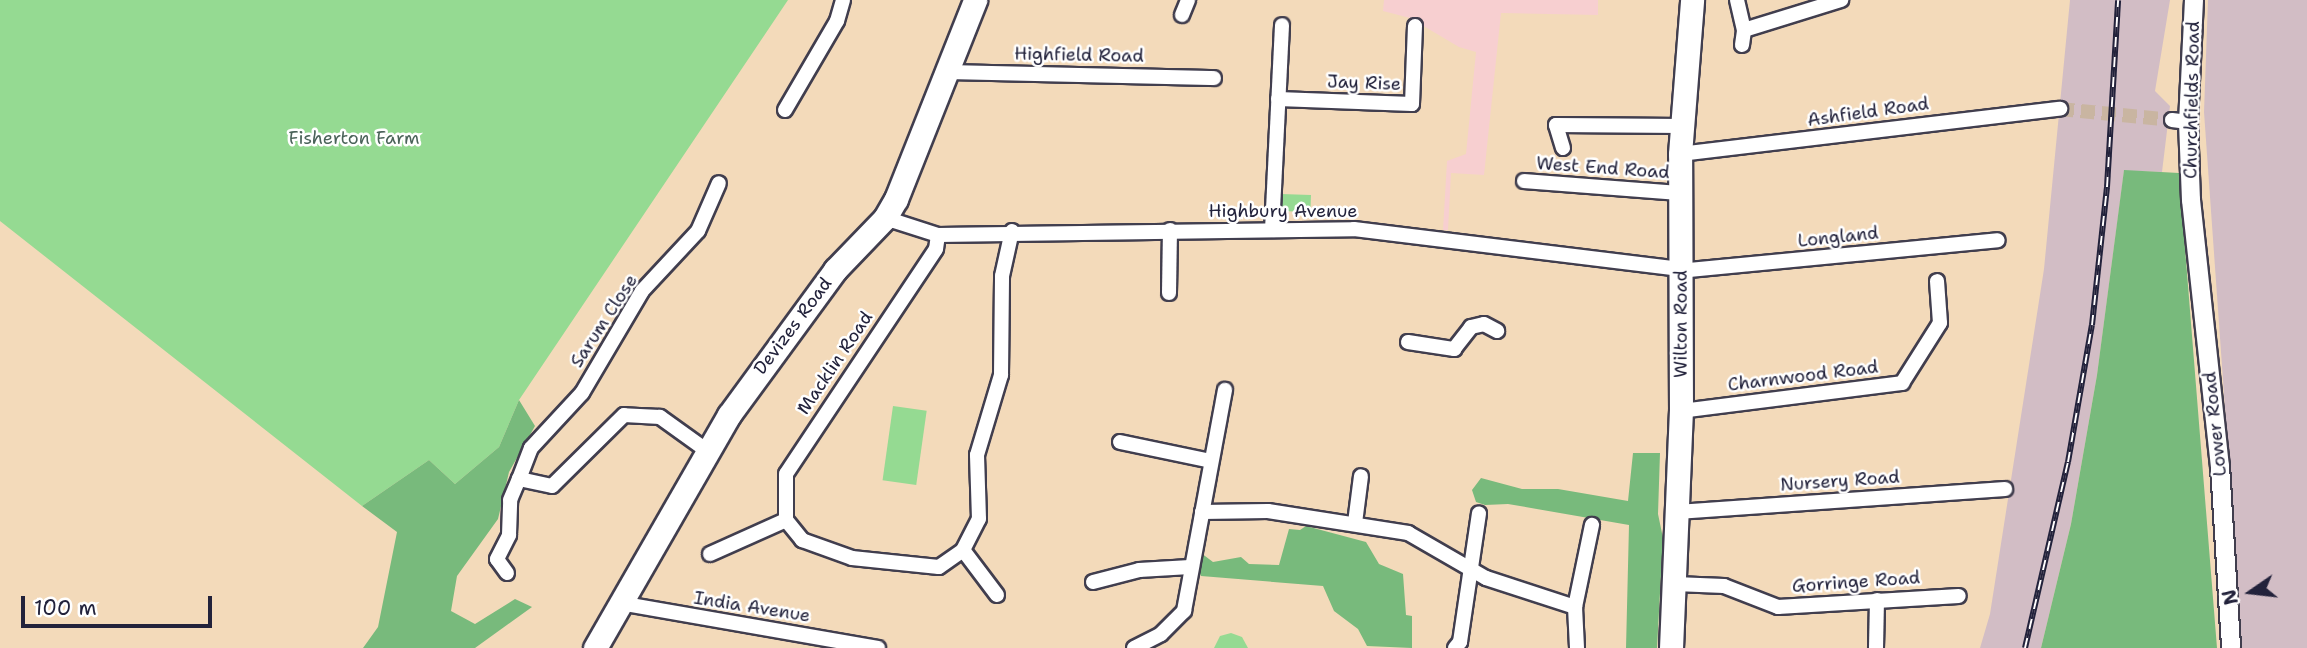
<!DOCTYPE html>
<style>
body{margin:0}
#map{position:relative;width:2307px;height:648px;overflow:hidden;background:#f3daba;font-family:"Shantell Sans",sans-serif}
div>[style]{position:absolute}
.built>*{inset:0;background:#f7cfd0}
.industrial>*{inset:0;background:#d2bdc5}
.green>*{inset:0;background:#95da92;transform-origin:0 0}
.forest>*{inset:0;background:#78ba7c}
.minor-tunnel>*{height:14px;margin-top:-7px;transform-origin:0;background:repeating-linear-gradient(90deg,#c9b5a1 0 14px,transparent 0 21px)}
.roads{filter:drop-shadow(2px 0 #413e4e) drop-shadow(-2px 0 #413e4e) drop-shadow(0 2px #413e4e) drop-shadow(0 -2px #413e4e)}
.minor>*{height:14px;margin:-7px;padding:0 7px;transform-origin:7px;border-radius:7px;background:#fff}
.tertiary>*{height:18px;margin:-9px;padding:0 9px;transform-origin:9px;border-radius:9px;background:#fff}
.primary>*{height:23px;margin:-11.5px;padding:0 11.5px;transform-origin:11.5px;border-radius:11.5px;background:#fff}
.trunk>*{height:23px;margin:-11.5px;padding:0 11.5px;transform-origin:11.5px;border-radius:11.5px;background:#fff}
.rail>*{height:6px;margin-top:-3px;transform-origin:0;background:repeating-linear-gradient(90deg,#fff 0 10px,#22223b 0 20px);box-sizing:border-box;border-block:2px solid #22223b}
span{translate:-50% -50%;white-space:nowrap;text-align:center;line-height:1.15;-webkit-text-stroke:5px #fff;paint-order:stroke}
.street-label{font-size:18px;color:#22223b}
.park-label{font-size:18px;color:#4a6259}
.north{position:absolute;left:2216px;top:557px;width:70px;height:70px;-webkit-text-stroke:5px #fff;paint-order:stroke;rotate:256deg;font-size:19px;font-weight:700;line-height:28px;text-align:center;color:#22223b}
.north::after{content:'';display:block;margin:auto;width:24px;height:32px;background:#22223b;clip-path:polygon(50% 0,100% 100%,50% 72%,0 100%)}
.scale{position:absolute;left:21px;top:596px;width:191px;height:32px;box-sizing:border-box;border:4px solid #22223b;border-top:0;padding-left:9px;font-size:21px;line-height:24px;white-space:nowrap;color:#22223b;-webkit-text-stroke:5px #fff;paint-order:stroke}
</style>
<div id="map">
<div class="built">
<i style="clip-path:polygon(1384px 0,1598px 0,1598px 15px,1501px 13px,1484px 175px,1451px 173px,1448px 230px,1443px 230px,1447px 161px,1466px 154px,1476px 52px,1459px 47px,1410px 18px,1383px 11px)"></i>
</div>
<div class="industrial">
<i style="clip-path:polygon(2070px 0,2170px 0,2155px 91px,2170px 106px,2162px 172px,2124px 171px,2097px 375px,2071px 524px,2041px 648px,1980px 648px,1990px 614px,2044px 269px)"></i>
<i style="clip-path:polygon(2208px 0,2307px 0,2307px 648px,2242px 648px,2204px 112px)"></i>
</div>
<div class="green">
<i style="clip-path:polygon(0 0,788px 0,519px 400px,499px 447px,455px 484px,429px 460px,362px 506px,0 221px)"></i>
<i style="left:1281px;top:194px;width:30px;height:17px;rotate:2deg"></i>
<i style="left:893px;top:406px;width:34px;height:75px;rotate:8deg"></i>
<i style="clip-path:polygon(1231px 633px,1242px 637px,1248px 648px,1214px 648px,1220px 636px)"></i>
</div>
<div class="forest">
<i style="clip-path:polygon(2124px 170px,2179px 173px,2217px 648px,2041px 648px,2071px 524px,2097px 375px)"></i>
<i style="clip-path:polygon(519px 400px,535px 426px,509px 472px,498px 519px,457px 576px,451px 611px,475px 624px,515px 599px,532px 607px,475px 648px,363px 648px,378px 627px,397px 532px,362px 506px,429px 460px,455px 484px,499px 447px)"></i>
<i style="clip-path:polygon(1633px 453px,1660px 453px,1658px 514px,1663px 538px,1657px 648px,1626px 648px,1629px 525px,1508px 504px,1485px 505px,1476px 502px,1472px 490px,1481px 478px,1522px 489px,1558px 489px,1628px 501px)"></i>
<i style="clip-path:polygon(1306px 526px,1366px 542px,1379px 564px,1403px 574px,1406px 615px,1412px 616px,1412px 648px,1367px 646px,1358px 629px,1334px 611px,1323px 586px,1201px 576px,1196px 565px,1201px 553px,1213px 562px,1241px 557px,1249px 564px,1279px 565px,1289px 529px,1300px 530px)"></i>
</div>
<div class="minor-tunnel">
<i style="left:2060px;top:109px;width:113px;rotate:5.6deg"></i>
</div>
<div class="roads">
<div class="minor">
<i style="left:1737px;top:0;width:31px;rotate:77deg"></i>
<i style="left:1182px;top:15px;width:16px;rotate:-68deg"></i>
<i style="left:1742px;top:45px;width:15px;rotate:-82deg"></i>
<i style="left:1744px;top:30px;width:102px;rotate:-17.2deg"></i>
<i style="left:944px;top:72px;width:270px;rotate:1.3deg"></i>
<i style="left:1278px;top:99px;width:134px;rotate:2.1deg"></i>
<i style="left:1412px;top:104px;width:78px;rotate:-87.8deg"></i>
<i style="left:785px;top:110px;width:103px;rotate:-59.7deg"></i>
<i style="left:837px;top:21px;width:22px;rotate:-74deg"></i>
<i style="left:2172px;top:120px;width:16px;rotate:7deg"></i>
<i style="left:1563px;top:148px;width:24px;rotate:-107deg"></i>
<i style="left:1556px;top:125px;width:126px;rotate:0.5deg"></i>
<i style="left:1680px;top:154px;width:383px;rotate:-6.8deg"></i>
<i style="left:1524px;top:181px;width:155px;rotate:4.4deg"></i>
<i style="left:885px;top:218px;width:56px;rotate:17.8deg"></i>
<i style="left:938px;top:235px;width:416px;rotate:-0.8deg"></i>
<i style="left:1354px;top:229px;width:337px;rotate:7deg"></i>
<i style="left:1689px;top:270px;width:310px;rotate:-5.5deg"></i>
<i style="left:1272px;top:230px;width:205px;rotate:-87.2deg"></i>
<i style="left:938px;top:235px;width:14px;rotate:98deg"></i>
<i style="left:936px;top:249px;width:270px;rotate:123.7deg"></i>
<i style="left:786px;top:474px;width:46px;rotate:90deg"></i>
<i style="left:786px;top:520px;width:26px;rotate:51deg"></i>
<i style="left:802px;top:540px;width:53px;rotate:19.8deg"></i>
<i style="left:852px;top:558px;width:87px;rotate:5.9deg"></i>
<i style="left:939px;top:567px;width:29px;rotate:-35deg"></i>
<i style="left:1169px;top:293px;width:63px;rotate:-89.1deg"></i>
<i style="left:1408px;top:342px;width:47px;rotate:8.7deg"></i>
<i style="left:1454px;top:349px;width:28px;rotate:-52deg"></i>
<i style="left:1471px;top:327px;width:13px;rotate:-13deg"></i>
<i style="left:1484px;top:324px;width:15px;rotate:28deg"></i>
<i style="left:1681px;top:411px;width:223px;rotate:-7.2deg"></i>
<i style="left:1902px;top:383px;width:71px;rotate:-57.7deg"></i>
<i style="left:1940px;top:323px;width:42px;rotate:-94.1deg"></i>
<i style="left:1120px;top:442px;width:93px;rotate:11.8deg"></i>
<i style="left:706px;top:450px;width:57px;rotate:-144.3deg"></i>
<i style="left:660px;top:417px;width:36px;rotate:-177deg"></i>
<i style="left:624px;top:415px;width:101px;rotate:135.4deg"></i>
<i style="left:552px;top:486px;width:34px;rotate:-168deg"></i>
<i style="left:519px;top:479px;width:33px;rotate:-69deg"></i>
<i style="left:531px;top:448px;width:75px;rotate:-47.2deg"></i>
<i style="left:582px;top:393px;width:118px;rotate:-59.5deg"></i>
<i style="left:642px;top:291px;width:82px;rotate:-47deg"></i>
<i style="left:698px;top:231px;width:52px;rotate:-66.4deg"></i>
<i style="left:1202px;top:512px;width:66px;rotate:-0.9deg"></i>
<i style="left:1268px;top:511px;width:142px;rotate:8.9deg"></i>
<i style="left:1408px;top:533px;width:90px;rotate:30deg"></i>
<i style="left:1486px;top:578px;width:94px;rotate:18deg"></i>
<i style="left:1575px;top:607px;width:41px;rotate:87.2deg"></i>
<i style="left:1677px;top:512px;width:329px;rotate:-4deg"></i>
<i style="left:1355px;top:523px;width:47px;rotate:-82.7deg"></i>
<i style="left:710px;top:554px;width:83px;rotate:-24.1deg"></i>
<i style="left:507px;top:573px;width:17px;rotate:-126deg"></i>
<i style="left:497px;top:559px;width:27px;rotate:-63deg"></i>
<i style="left:509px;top:535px;width:35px;rotate:-88deg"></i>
<i style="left:510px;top:500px;width:23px;rotate:-67deg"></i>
<i style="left:1093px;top:582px;width:48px;rotate:-14.6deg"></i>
<i style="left:1139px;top:570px;width:51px;rotate:-3.4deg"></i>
<i style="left:1675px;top:584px;width:49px;rotate:2.3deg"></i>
<i style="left:1724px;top:586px;width:58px;rotate:21.3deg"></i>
<i style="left:1778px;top:607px;width:181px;rotate:-3.5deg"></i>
<i style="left:997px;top:595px;width:56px;rotate:-127.1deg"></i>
<i style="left:963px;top:550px;width:35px;rotate:-63deg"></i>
<i style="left:979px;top:519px;width:64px;rotate:-91.8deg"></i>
<i style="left:977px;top:455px;width:84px;rotate:-73.3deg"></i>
<i style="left:1001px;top:375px;width:99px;rotate:-89.4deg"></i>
<i style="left:1002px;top:276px;width:46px;rotate:-77.5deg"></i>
<i style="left:620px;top:603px;width:262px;rotate:9.9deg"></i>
<i style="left:1575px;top:607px;width:84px;rotate:-78.3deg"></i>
<i style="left:1134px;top:648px;width:30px;rotate:-27deg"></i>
<i style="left:1161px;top:634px;width:33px;rotate:-45deg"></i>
<i style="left:1184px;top:611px;width:225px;rotate:-79.5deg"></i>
<i style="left:1455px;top:648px;width:8px;rotate:-50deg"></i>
<i style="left:1460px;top:642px;width:130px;rotate:-81.6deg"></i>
<i style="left:1876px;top:648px;width:48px;rotate:-88.8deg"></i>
</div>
<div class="tertiary">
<i style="left:2194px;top:0;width:122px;rotate:92.8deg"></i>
<i style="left:2188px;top:122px;width:78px;rotate:87.8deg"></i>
<i style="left:2191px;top:200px;width:268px;rotate:83.8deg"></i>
<i style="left:2220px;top:466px;width:182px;rotate:86.5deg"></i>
</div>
<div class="primary">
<i style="left:595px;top:648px;width:269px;rotate:-60.1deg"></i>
<i style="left:729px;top:415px;width:180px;rotate:-53.8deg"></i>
<i style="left:835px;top:270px;width:72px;rotate:-46.1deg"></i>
<i style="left:885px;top:218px;width:22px;rotate:-60deg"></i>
<i style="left:896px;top:199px;width:214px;rotate:-68.3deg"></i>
</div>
<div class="trunk">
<i style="left:1671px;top:648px;width:237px;rotate:-87.6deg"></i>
<i style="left:1681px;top:411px;width:257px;rotate:-90.2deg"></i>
<i style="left:1680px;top:154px;width:154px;rotate:-85.5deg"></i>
</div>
</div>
<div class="rail">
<i style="left:2025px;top:648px;width:191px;rotate:-77deg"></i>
<i style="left:2068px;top:462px;width:139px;rotate:-80.1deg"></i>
<i style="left:2092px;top:325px;width:139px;rotate:-83.8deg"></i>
<i style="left:2107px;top:187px;width:187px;rotate:-86.6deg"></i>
</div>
<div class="street-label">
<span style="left:1079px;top:55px;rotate:1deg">Highfield Road</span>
<span style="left:1364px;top:83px;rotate:2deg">Jay Rise</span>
<span style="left:2192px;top:100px;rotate:-89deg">Churchfields Road</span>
<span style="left:1868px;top:112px;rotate:-8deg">Ashfield Road</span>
<span style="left:1603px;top:168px;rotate:4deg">West End Road</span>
<span style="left:1283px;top:211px">Highbury Avenue</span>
<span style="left:1838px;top:237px;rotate:-6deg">Longland</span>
<span style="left:604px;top:321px;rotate:-57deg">Sarum Close</span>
<span style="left:1681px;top:324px;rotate:-90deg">Wilton Road</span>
<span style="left:793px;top:326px;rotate:-53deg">Devizes Road</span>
<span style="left:835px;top:363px;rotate:-56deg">Macklin Road</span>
<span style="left:1803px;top:376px;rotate:-7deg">Charnwood Road</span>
<span style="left:2215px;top:424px;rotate:-96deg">Lower Road</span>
<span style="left:1840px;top:481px;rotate:-4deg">Nursery Road</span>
<span style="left:1856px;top:582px;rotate:-4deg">Gorringe Road</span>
<span style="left:752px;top:607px;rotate:9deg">India Avenue</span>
</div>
<div class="park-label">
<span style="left:354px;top:138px">Fisherton Farm</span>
</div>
<div class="north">N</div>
<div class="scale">100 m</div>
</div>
